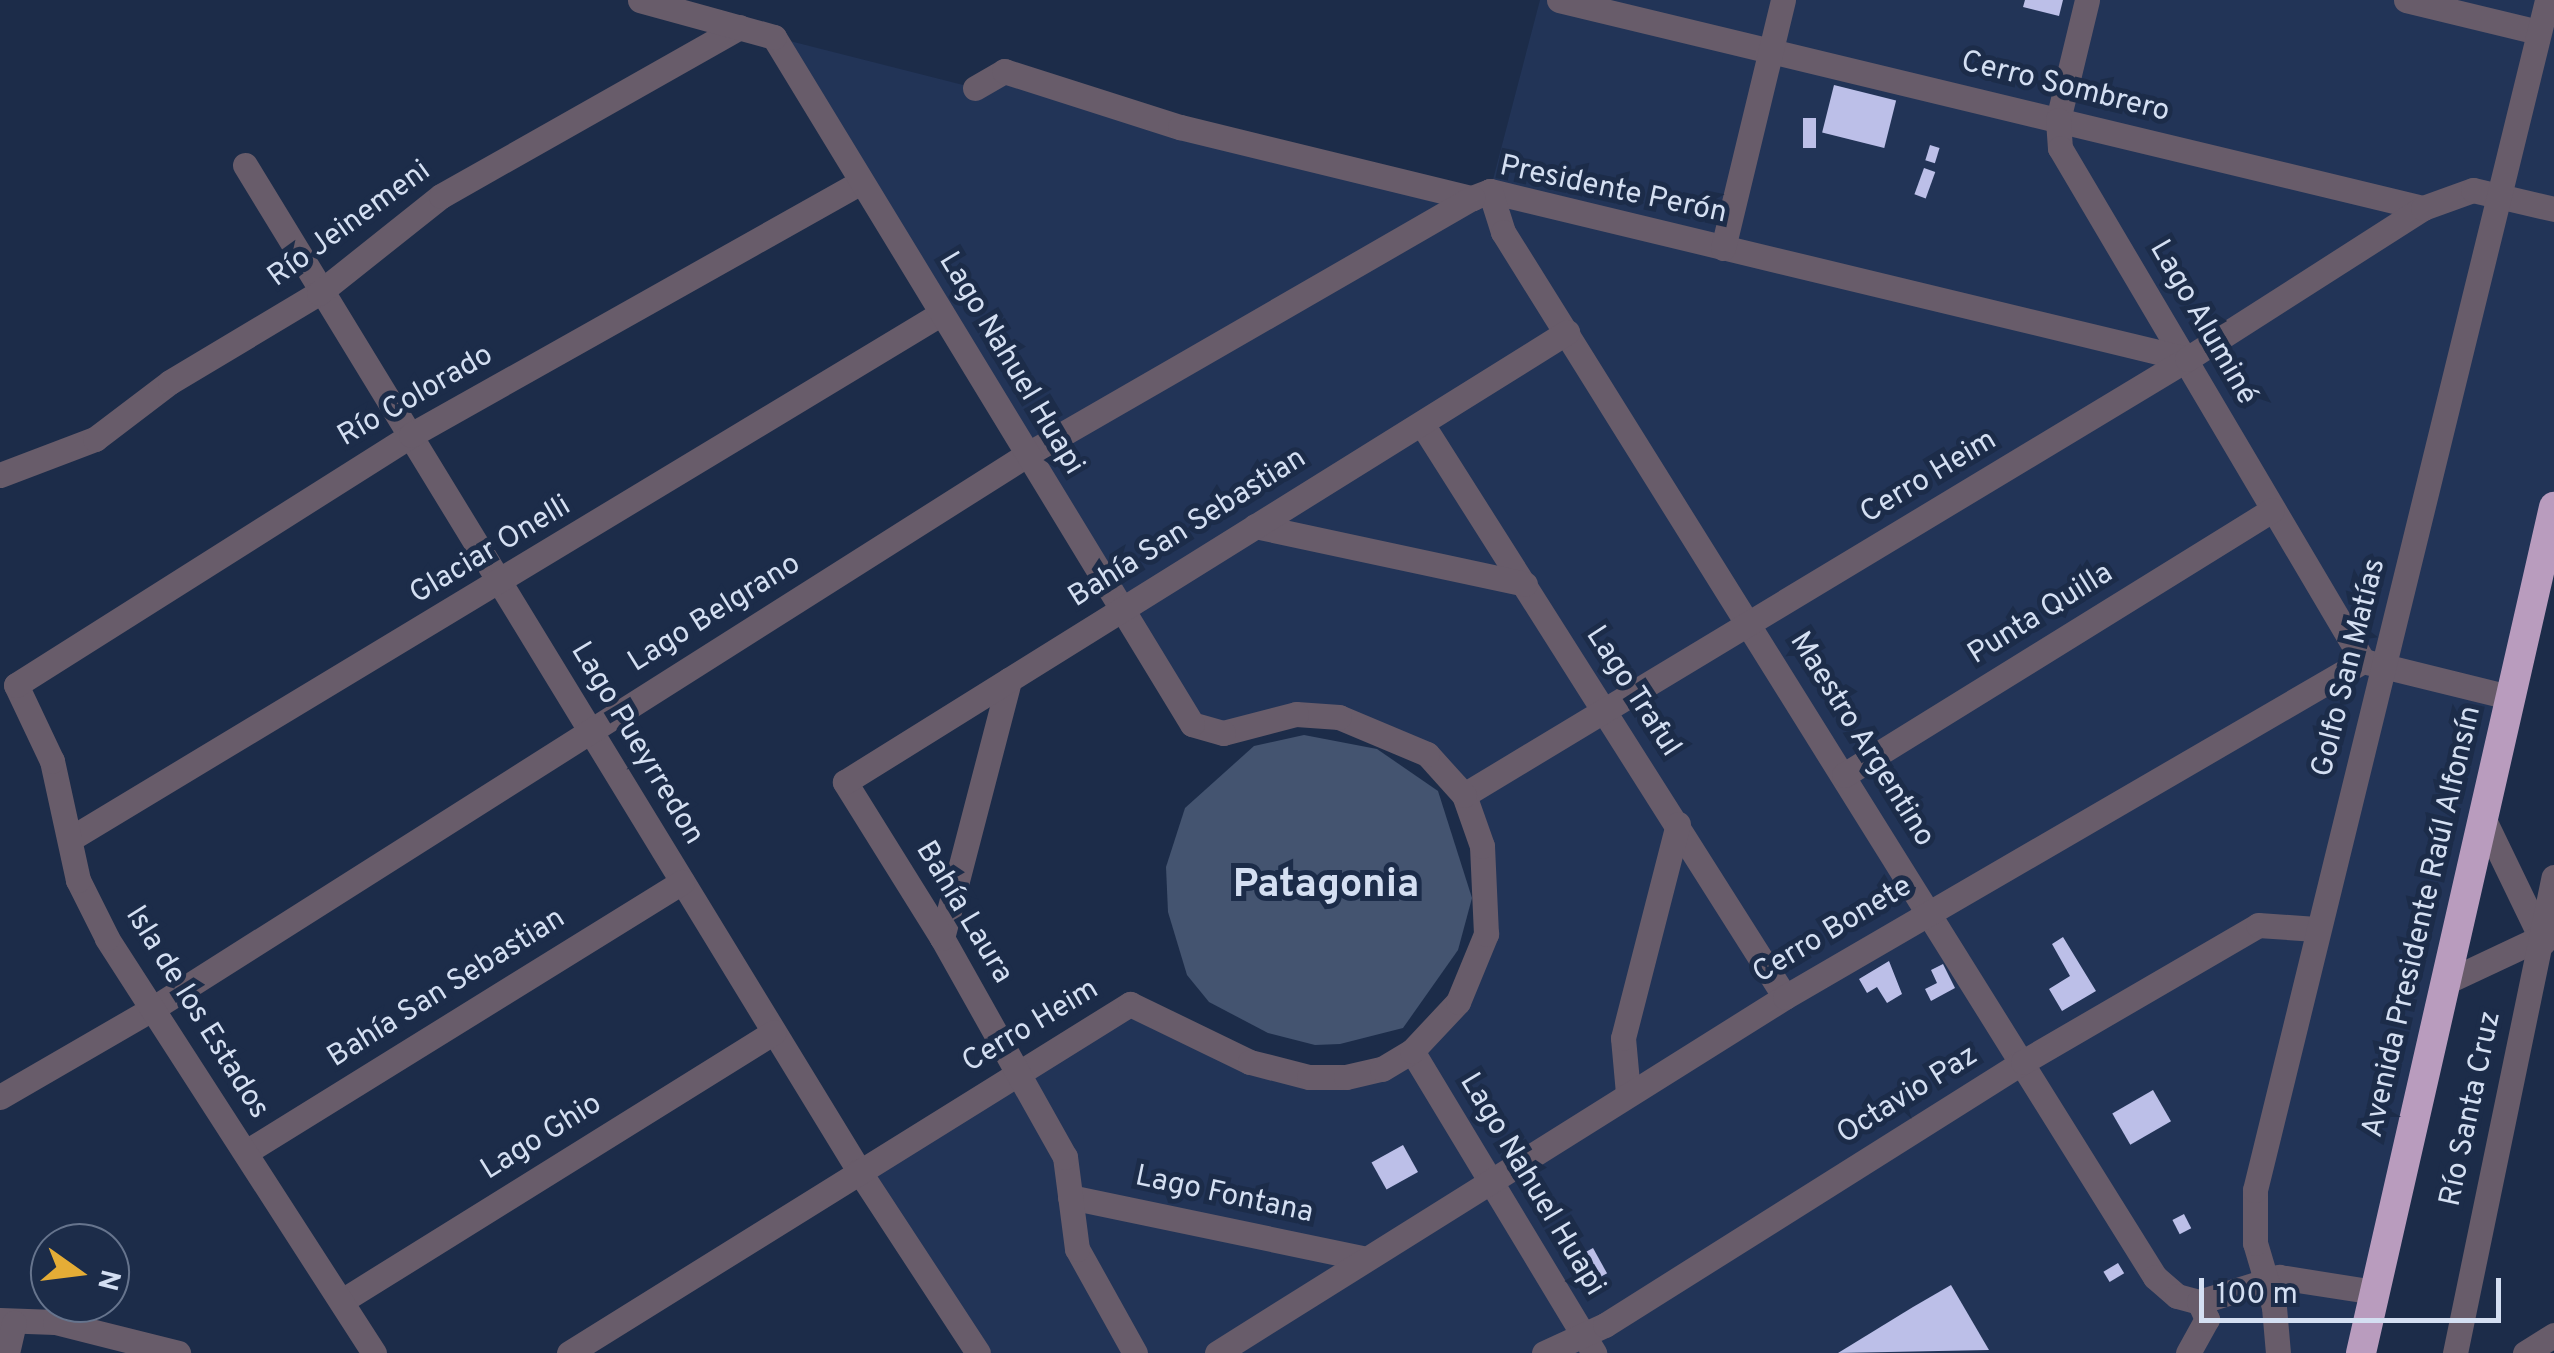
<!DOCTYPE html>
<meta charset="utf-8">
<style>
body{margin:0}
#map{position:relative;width:2554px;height:1353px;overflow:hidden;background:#1c2c49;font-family:Overpass,sans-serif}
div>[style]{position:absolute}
.built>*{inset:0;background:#223457}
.green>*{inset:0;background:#445470}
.building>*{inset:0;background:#bcbfe8;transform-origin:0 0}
.minor>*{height:25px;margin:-12.5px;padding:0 12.5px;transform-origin:12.5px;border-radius:12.5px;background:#685c6a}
.highway>*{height:30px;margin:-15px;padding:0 15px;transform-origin:15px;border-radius:15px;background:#b99cbe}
span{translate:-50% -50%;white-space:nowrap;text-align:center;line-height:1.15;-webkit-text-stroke:10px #1c2c49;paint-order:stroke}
.street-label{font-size:30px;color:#d4dff2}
.district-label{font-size:40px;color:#d4dff2;font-weight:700}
.north{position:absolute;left:30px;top:1223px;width:100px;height:100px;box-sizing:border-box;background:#1c2c49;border:2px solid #66748d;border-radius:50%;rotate:104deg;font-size:28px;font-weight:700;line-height:40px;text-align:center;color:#d4dff2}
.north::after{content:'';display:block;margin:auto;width:35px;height:45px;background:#e5ad36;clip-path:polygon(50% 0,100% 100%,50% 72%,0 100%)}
.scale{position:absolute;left:2199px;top:1278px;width:302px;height:45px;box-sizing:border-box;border:5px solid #d4dff2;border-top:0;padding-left:12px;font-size:30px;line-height:35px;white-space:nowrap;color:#d4dff2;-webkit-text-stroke:8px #1c2c49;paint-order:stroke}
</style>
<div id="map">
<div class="built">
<i style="clip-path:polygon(1540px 0,2554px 0,2554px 507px,2361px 1353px,978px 1353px,859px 1171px,1130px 1004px,1250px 1062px,1382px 1069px,1476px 970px,1482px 846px,1427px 755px,1339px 717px,1205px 731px,774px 37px,975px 88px,994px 74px,1490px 191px)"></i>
</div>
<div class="green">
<i style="clip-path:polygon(1304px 735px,1377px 749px,1438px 791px,1472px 898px,1458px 950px,1403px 1028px,1340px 1044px,1315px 1045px,1268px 1033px,1209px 1002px,1187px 975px,1168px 912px,1166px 867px,1185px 808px,1254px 746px)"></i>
</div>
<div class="building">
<i style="clip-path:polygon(2025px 0,2063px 0,2059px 16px,2023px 7px)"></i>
<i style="left:1834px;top:85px;width:64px;height:49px;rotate:14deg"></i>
<i style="left:1803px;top:118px;width:13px;height:30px"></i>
<i style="left:1930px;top:145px;width:10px;height:16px;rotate:17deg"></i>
<i style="left:1924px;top:168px;width:12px;height:28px;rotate:20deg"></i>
<i style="clip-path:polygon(2063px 937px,2096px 991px,2062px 1011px,2049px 989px,2070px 976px,2052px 944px)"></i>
<i style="clip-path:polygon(1889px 961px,1902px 994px,1887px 1003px,1877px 987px,1867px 993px,1859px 979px)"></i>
<i style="clip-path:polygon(1943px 964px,1955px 988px,1931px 1001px,1925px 989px,1937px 983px,1931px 970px)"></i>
<i style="left:2153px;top:1090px;width:36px;height:47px;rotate:60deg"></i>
<i style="left:1403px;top:1145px;width:31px;height:36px;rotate:61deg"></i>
<i style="left:2184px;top:1214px;width:16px;height:13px;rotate:63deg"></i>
<i style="left:1593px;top:1248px;width:29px;height:29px;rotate:61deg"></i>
<i style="left:2118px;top:1263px;width:12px;height:17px;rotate:59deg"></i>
<i style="clip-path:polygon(1951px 1285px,1989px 1350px,1838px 1353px,1913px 1307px)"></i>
</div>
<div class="minor">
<i style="left:1559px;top:0;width:889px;rotate:13.54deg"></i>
<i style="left:2087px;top:0;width:123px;rotate:103.6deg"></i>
<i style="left:2058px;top:120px;width:28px;rotate:86deg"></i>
<i style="left:2060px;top:148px;width:596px;rotate:59.43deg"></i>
<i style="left:2406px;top:0;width:136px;rotate:13.6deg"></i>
<i style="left:975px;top:88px;width:34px;rotate:-30deg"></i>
<i style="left:1004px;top:71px;width:185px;rotate:17.7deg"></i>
<i style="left:1180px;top:127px;width:301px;rotate:13.7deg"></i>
<i style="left:1472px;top:198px;width:19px;rotate:-21deg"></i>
<i style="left:1490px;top:191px;width:717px;rotate:13.55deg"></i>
<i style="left:245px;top:165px;width:1179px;rotate:58.6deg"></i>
<i style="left:859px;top:1171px;width:217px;rotate:56.8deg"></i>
<i style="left:1490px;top:191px;width:43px;rotate:72.4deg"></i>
<i style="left:1503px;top:232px;width:1232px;rotate:58.04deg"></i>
<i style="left:2155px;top:1277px;width:29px;rotate:41deg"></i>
<i style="left:2177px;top:1296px;width:23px;rotate:15deg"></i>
<i style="left:1723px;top:248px;width:255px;rotate:-76.4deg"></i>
<i style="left:1422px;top:424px;width:678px;rotate:57.65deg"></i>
<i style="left:0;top:475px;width:102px;rotate:-20.8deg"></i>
<i style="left:95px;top:439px;width:94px;rotate:-37.2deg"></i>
<i style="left:170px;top:382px;width:174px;rotate:-30.9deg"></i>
<i style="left:319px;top:293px;width:156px;rotate:-38.5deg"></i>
<i style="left:441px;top:196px;width:343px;rotate:-29.5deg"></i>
<i style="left:1255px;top:526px;width:276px;rotate:12.1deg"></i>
<i style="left:1844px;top:775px;width:503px;rotate:-31.76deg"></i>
<i style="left:1464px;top:795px;width:844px;rotate:-31.09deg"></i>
<i style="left:2187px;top:359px;width:280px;rotate:-32.6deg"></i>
<i style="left:2423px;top:208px;width:53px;rotate:-19.8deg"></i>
<i style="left:2473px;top:190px;width:83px;rotate:13.2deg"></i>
<i style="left:2484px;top:820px;width:136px;rotate:64.2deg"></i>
<i style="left:70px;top:839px;width:1018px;rotate:-31.1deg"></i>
<i style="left:942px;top:938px;width:267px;rotate:-75.4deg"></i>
<i style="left:2446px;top:982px;width:115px;rotate:-25.2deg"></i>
<i style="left:1412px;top:1051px;width:353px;rotate:58.9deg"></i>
<i style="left:1628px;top:1093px;width:55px;rotate:-95.2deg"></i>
<i style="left:1623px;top:1038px;width:221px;rotate:-75.6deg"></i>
<i style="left:0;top:1097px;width:176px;rotate:-30.1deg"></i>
<i style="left:152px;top:1009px;width:1037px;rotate:-32.36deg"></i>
<i style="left:1028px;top:454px;width:513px;rotate:-29.97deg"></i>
<i style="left:246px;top:1152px;width:513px;rotate:-31.77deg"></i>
<i style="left:1070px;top:1197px;width:302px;rotate:11.8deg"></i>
<i style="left:345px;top:1299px;width:505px;rotate:-31.9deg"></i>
<i style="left:2199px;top:1302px;width:84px;rotate:-17.4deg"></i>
<i style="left:2279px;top:1277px;width:97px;rotate:8.9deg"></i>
<i style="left:0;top:1320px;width:55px;rotate:2.1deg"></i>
<i style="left:55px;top:1322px;width:127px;rotate:14.1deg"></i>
<i style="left:7px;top:1353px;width:31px;rotate:-77deg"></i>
<i style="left:374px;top:1353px;width:493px;rotate:-122.8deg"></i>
<i style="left:107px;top:938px;width:65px;rotate:-116.6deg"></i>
<i style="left:78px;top:880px;width:122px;rotate:-102.3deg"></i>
<i style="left:52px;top:761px;width:84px;rotate:-115.3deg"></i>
<i style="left:16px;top:685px;width:467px;rotate:-32.3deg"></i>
<i style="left:411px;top:435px;width:516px;rotate:-29.35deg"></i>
<i style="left:569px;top:1353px;width:661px;rotate:-31.89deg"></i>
<i style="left:1130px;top:1004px;width:133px;rotate:25.8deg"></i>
<i style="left:1250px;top:1062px;width:61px;rotate:14.3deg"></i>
<i style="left:1309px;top:1077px;width:37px"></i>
<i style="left:1346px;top:1077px;width:37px;rotate:-13deg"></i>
<i style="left:1382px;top:1069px;width:35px;rotate:-31deg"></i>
<i style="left:1412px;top:1051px;width:67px;rotate:-46.8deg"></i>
<i style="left:1458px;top:1002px;width:74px;rotate:-67.6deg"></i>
<i style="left:1486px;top:934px;width:88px;rotate:-92.6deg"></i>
<i style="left:1482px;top:846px;width:54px;rotate:-109.4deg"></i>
<i style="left:1464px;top:795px;width:55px;rotate:-132.1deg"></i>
<i style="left:1427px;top:754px;width:95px;rotate:-157.2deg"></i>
<i style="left:1339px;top:717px;width:43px;rotate:-176deg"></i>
<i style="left:1296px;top:714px;width:75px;rotate:165.4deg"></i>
<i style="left:1223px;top:733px;width:32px;rotate:-164deg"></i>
<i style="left:1192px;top:724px;width:804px;rotate:-121.32deg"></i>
<i style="left:774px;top:37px;width:139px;rotate:-164.6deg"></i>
<i style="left:1135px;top:1353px;width:119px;rotate:-119.1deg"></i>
<i style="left:1077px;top:1249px;width:93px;rotate:-97.4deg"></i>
<i style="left:1065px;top:1157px;width:251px;rotate:-119.3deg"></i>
<i style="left:942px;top:938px;width:184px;rotate:-121.9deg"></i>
<i style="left:845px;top:782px;width:851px;rotate:-31.93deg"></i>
<i style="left:1217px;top:1353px;width:670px;rotate:-32.08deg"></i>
<i style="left:1785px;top:997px;width:669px;rotate:-30.17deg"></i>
<i style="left:2363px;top:661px;width:151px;rotate:13.8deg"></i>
<i style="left:1544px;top:1353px;width:67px;rotate:-24.7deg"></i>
<i style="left:1605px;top:1325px;width:494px;rotate:-32.2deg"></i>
<i style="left:2023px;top:1062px;width:272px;rotate:-30.2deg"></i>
<i style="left:2258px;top:925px;width:58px;rotate:3.9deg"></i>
<i style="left:2188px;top:1353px;width:39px;rotate:-61deg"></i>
<i style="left:2207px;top:1319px;width:19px;rotate:-115deg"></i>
<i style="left:2278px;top:1353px;width:46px;rotate:-95deg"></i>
<i style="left:2274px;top:1307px;width:67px;rotate:-106.5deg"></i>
<i style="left:2255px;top:1243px;width:53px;rotate:-90deg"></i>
<i style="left:2255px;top:1190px;width:1225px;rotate:-76.21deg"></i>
<i style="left:2455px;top:1353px;width:486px;rotate:-78.3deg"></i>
<i style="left:2525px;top:1353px;width:34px;rotate:-32deg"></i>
</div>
<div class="highway">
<i style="left:2361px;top:1353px;width:868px;rotate:-77.15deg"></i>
</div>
<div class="street-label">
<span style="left:2065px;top:88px;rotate:14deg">Cerro Sombrero</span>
<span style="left:1613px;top:191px;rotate:12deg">Presidente Perón</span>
<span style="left:350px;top:225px;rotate:-36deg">Río Jeinemeni</span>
<span style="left:2202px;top:323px;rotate:60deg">Lago Aluminé</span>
<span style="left:1010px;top:364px;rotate:59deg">Lago Nahuel Huapi</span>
<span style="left:416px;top:397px;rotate:-30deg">Río Colorado</span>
<span style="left:1929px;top:478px;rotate:-31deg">Cerro Heim</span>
<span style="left:1188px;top:529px;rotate:-32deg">Bahía San Sebastian</span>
<span style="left:491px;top:551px;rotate:-31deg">Glaciar Onelli</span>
<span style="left:715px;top:614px;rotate:-32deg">Lago Belgrano</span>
<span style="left:2041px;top:615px;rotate:-32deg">Punta Quilla</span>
<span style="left:2350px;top:668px;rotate:-76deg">Golfo San Matías</span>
<span style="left:1632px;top:692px;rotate:57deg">Lago Traful</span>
<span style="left:1861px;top:740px;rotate:58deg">Maestro Argentino</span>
<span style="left:636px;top:744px;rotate:59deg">Lago Pueyrredon</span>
<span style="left:963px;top:913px;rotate:59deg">Bahía Laura</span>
<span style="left:2423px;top:922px;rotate:-77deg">Avenida Presidente Raúl Alfonsín</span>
<span style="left:1833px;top:931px;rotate:-31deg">Cerro Bonete</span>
<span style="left:447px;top:989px;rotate:-32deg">Bahía San Sebastian</span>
<span style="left:196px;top:1013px;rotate:58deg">Isla de los Estados</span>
<span style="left:1031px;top:1027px;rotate:-31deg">Cerro Heim</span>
<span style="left:1908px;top:1096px;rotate:-32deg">Octavio Paz</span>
<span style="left:2472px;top:1109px;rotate:-78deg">Río Santa Cruz</span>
<span style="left:542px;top:1138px;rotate:-32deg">Lago Ghio</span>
<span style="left:1531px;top:1185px;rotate:59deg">Lago Nahuel Huapi</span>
<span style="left:1224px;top:1196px;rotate:12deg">Lago Fontana</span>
</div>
<div class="district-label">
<span style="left:1326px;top:886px">Patagonia</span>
</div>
<div class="north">N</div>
<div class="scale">100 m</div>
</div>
